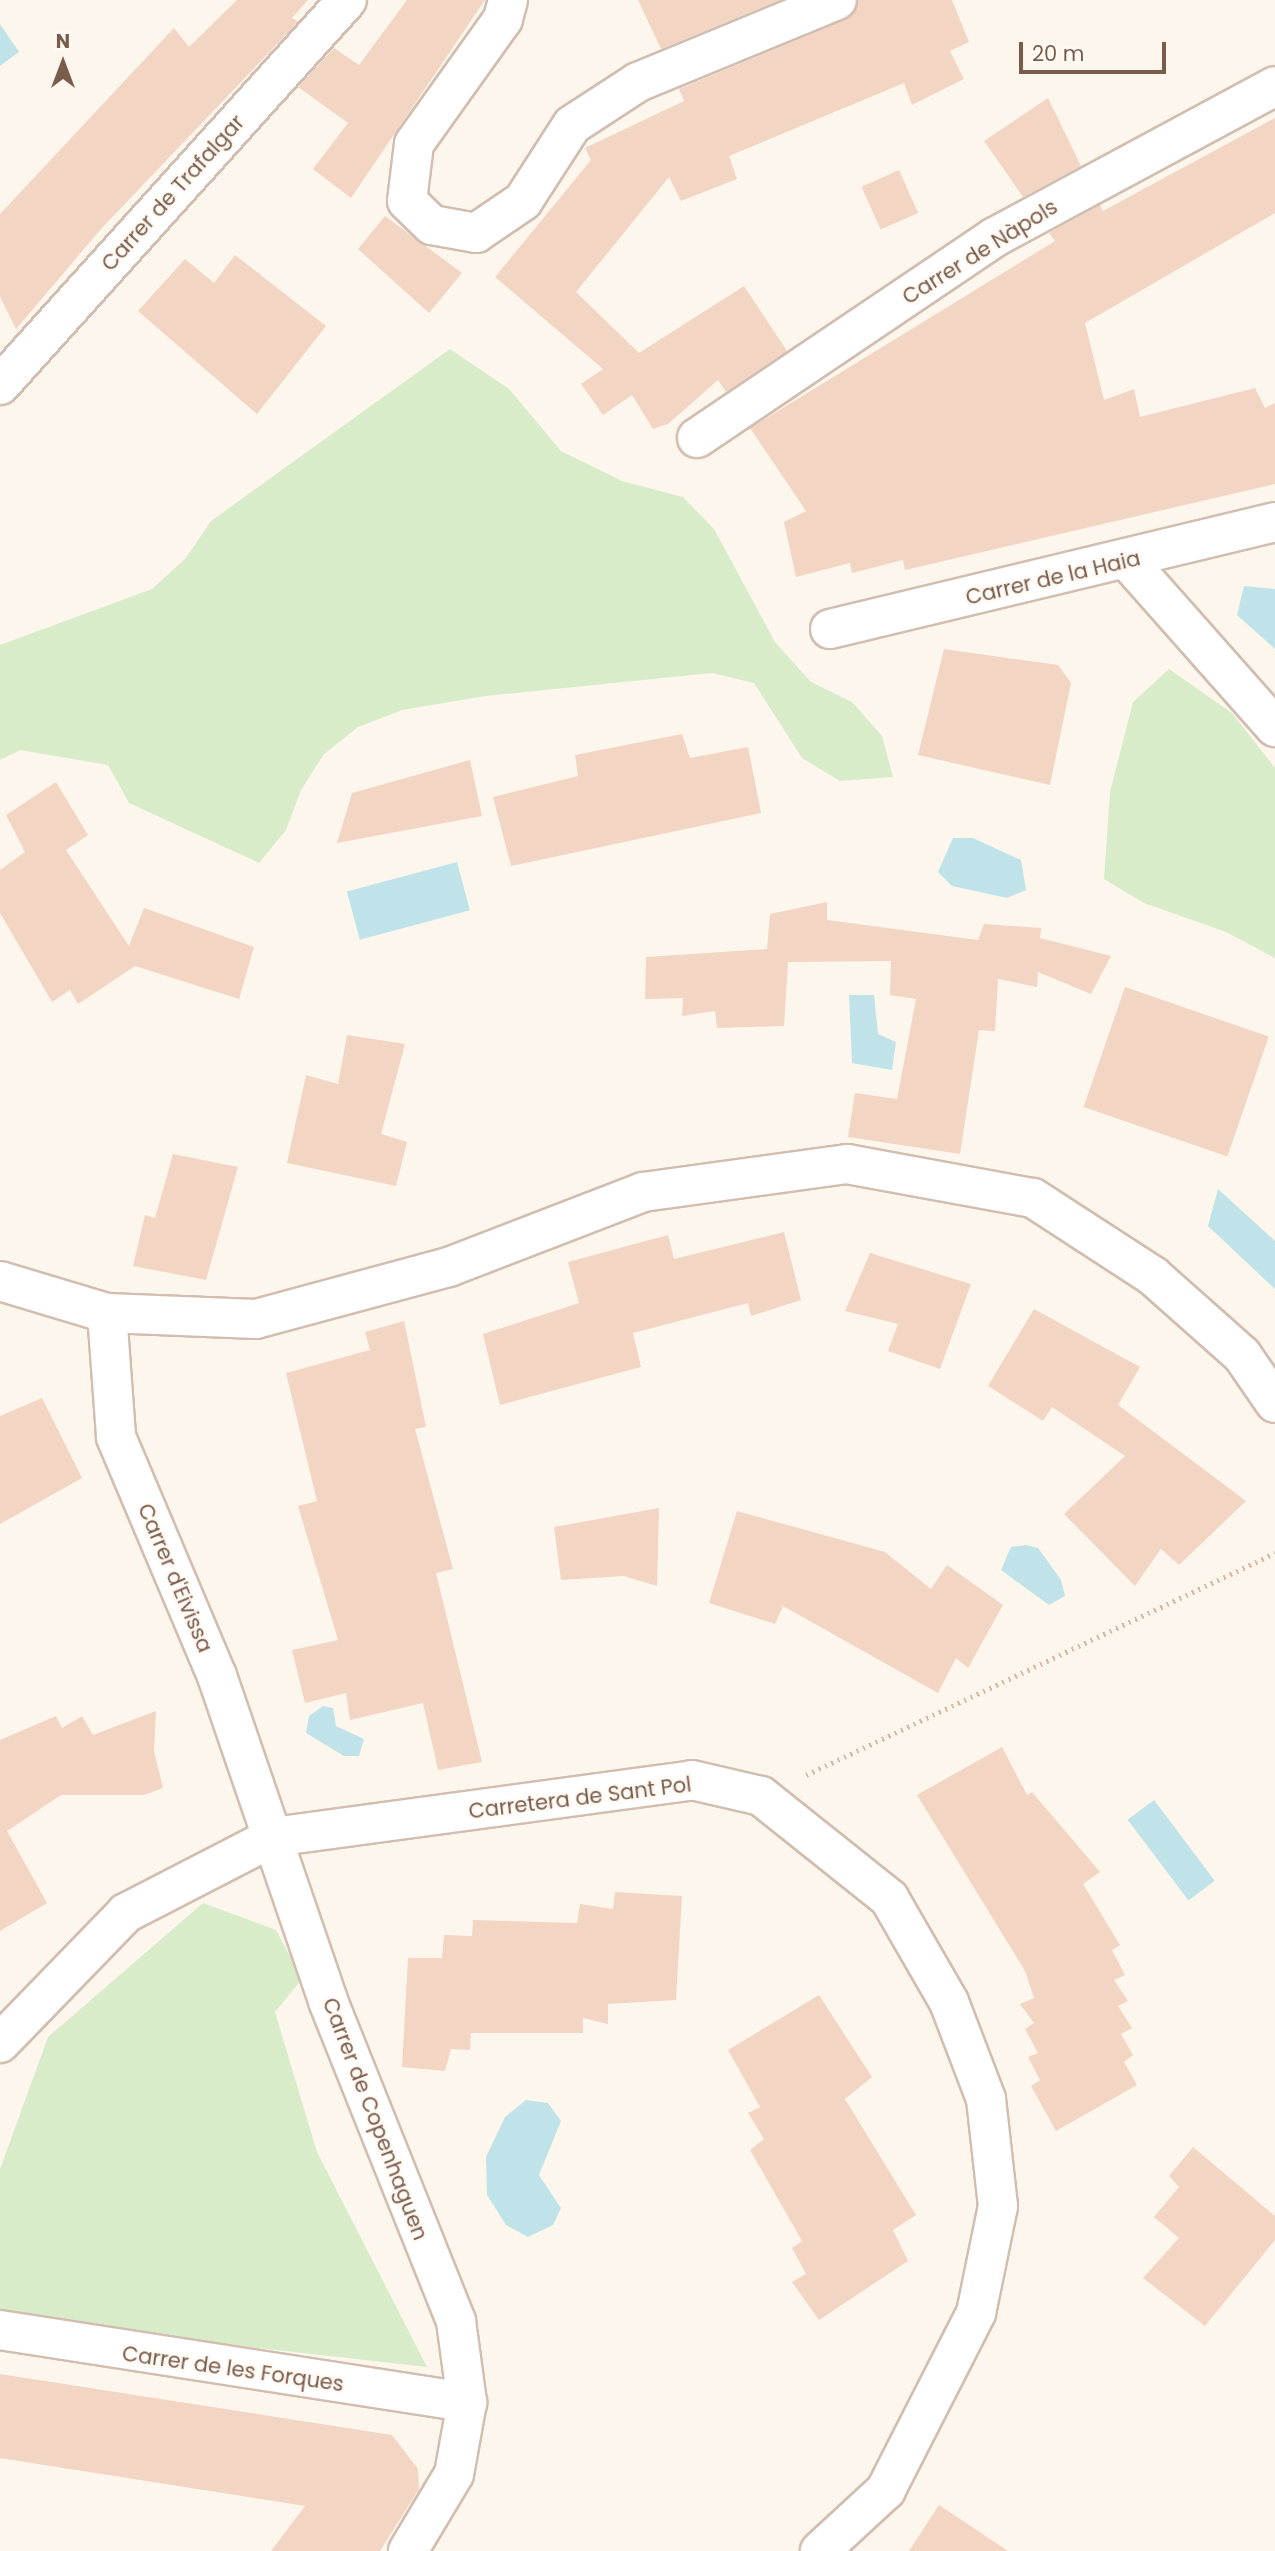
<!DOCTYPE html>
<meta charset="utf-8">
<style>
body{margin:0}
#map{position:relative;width:1275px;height:2551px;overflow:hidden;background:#fdf6ec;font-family:Poppins,sans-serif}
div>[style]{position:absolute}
.green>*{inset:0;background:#d8ecc9}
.water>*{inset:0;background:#bfe3e8;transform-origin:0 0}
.building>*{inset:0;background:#f3d5c3;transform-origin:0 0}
.path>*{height:4.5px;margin-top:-2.25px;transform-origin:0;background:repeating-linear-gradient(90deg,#d9b8a5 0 2px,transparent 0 7px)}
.roads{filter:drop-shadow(2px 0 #d1beb0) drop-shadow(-2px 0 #d1beb0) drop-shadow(0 2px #d1beb0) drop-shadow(0 -2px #d1beb0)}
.minor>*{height:38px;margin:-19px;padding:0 19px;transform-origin:19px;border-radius:19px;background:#fff}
span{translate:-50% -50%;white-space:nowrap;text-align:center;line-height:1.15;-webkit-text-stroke:5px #fffaf3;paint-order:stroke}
.street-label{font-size:21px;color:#7a5c4d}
.north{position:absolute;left:28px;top:28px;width:70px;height:70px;-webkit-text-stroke:5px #fffaf3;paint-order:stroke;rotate:0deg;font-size:19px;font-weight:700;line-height:28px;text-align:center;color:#7a5c4d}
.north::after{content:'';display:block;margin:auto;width:24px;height:32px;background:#7a5c4d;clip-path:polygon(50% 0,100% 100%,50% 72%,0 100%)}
.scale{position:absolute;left:1019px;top:42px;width:147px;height:32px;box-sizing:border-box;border:4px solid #7a5c4d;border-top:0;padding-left:9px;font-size:21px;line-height:24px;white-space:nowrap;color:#7a5c4d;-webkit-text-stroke:5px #fffaf3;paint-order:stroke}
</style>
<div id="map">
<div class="green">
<i style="clip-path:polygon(450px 349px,509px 389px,561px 451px,622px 481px,683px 497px,714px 529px,775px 642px,811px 682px,852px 702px,882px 736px,893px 777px,840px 781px,802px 758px,754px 683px,712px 673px,486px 696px,402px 710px,358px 727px,324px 754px,301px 790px,286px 830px,259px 863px,129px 803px,108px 765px,20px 750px,0 760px,0 645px,152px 589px,186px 558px,211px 521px)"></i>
<i style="clip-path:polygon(1169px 669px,1232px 713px,1275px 768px,1275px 958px,1226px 932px,1144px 903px,1104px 879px,1110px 792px,1133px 702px)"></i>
<i style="clip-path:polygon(203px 1903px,276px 1930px,302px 1979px,275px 2012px,317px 2152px,427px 2367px,0 2319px,0 2169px,48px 2037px)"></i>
</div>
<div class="water">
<i style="clip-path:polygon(0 24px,19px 52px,0 66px)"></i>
<i style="clip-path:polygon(1244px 586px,1275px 589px,1275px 649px,1237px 615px)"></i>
<i style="clip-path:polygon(953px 838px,973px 838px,1021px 860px,1026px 890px,1007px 898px,952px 886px,938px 872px)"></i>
<i style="left:457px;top:862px;width:50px;height:114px;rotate:75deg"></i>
<i style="clip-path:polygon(849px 995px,874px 995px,878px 1034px,896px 1042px,892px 1070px,852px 1063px)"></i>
<i style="clip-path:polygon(1218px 1189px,1275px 1241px,1275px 1289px,1208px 1226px)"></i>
<i style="clip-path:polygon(1026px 1545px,1038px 1548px,1061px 1580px,1065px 1596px,1049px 1605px,1001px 1570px,1011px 1547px)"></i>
<i style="clip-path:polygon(323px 1706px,333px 1708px,336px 1726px,364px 1739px,359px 1756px,344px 1756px,306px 1733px,309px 1716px)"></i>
<i style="left:1154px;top:1800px;width:101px;height:33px;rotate:53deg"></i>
<i style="clip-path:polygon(526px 2100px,548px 2103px,561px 2121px,539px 2175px,561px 2208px,553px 2225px,528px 2237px,506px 2225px,487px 2195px,486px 2157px,505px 2117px)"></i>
</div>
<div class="building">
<i style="clip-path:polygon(237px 0,308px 0,292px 18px,298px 22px,101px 229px,16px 329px,0 297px,0 214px,174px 28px,189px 47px)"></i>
<i style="clip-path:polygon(407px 0,485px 0,351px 198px,313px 169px,348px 123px,298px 87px,334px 48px,359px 65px)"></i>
<i style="clip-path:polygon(638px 0,780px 0,661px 49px)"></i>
<i style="clip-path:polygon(858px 0,952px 0,969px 42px,950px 51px,964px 79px,912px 105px,904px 83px,729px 156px,737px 179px,681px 201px,669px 177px,576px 292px,639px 353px,744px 286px,787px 351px,726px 392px,718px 380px,668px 424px,653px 429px,632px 395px,603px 415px,581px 384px,603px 369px,495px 277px,591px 160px,585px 148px,684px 101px,679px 89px,845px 20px)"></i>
<i style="clip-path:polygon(1048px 98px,1081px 166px,1023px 197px,984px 141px)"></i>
<i style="clip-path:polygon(1275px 118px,1275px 213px,1085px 323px,1104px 400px,1134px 389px,1140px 417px,1255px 388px,1265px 408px,1275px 403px,1275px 484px,905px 570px,903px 560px,852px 573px,850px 563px,796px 577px,784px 522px,806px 511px,750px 428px,1055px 241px,1049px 233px,1100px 205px,1103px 211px)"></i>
<i style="left:899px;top:170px;width:47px;height:41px;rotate:66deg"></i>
<i style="clip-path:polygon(385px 216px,462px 273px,429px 313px,358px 249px)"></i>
<i style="clip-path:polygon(235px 255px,326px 326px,257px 414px,138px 311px,185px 259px,214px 283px)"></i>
<i style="clip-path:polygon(944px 649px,1058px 665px,1071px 683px,1050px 785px,918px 755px)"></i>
<i style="clip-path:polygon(682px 734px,690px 758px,748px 747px,761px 813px,511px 866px,493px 797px,578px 776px,575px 755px)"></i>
<i style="clip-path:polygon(470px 760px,482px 816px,337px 843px,352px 793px)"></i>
<i style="clip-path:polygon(56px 782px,88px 835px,66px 850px,129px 946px,144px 908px,254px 947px,239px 999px,135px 966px,78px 1004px,70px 990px,52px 1002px,0 913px,0 870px,25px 852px,6px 815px)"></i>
<i style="clip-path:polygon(827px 902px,827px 920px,978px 940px,984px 924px,1041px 928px,1040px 938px,1111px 956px,1091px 994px,1038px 972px,1037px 987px,998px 979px,995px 1031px,979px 1030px,960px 1154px,848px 1137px,855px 1093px,897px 1099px,916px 999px,890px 995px,891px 961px,788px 962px,784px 1026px,717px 1028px,715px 1011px,682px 1016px,683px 998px,645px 999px,646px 957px,767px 949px,770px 914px)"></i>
<i style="left:1125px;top:987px;width:152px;height:127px;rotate:19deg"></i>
<i style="clip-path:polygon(347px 1035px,405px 1044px,381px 1134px,407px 1142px,396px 1186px,287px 1163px,306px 1075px,338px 1084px)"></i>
<i style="clip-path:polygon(173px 1154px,238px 1167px,206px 1280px,133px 1266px,145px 1215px,155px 1218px)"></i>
<i style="clip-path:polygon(784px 1232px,801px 1300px,751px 1316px,748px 1303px,633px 1333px,641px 1367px,500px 1405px,483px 1334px,579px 1303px,568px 1262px,668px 1235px,674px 1259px)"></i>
<i style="clip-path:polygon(870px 1253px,971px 1284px,940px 1369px,888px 1351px,898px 1324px,845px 1311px)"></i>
<i style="clip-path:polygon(1034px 1309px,1140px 1367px,1118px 1405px,1246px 1501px,1179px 1565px,1161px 1549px,1135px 1586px,1064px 1514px,1125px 1456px,1052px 1407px,1043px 1421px,988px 1386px)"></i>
<i style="clip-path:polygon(404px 1321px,426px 1427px,415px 1429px,453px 1569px,436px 1573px,482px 1762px,438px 1770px,423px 1703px,350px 1720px,346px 1693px,305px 1703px,292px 1650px,338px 1640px,298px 1506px,317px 1501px,286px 1373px,370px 1350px,365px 1332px)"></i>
<i style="clip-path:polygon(42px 1398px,82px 1478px,0 1524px,0 1416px)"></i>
<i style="clip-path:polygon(659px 1508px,657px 1586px,624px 1576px,561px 1580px,554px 1527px)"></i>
<i style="clip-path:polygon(737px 1511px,885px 1552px,931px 1589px,947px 1565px,1003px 1605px,968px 1668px,956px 1658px,938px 1693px,783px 1606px,775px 1624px,709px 1603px)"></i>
<i style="clip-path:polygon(156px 1711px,154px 1751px,163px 1788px,144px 1795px,61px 1795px,7px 1831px,47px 1903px,0 1931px,0 1740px,56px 1716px,62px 1728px,82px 1716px,93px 1735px)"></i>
<i style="clip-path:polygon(1002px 1747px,1027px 1795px,1032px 1792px,1100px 1872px,1083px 1884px,1120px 1945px,1112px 1950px,1125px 1975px,1114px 1980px,1128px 2001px,1118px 2006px,1132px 2028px,1121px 2034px,1133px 2055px,1124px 2062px,1137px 2085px,1056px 2131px,1031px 2086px,1040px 2080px,1028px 2057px,1038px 2053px,1025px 2029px,1034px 2023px,1020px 2004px,1034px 1998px,1025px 1971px,917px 1795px)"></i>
<i style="clip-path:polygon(615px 1892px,682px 1896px,676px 2000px,608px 2004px,608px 2024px,583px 2018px,583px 2033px,471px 2033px,470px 2050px,451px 2049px,445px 2071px,402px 2067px,408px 1958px,442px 1958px,444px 1935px,472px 1936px,473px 1920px,577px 1923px,580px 1904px,613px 1909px)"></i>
<i style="clip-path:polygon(819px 1995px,872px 2077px,845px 2099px,916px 2215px,893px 2230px,908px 2261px,819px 2320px,792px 2282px,806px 2274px,792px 2248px,802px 2241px,750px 2150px,764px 2139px,748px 2113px,760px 2107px,728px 2050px)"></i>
<i style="clip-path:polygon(1193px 2147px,1275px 2216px,1275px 2240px,1205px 2326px,1143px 2278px,1179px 2238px,1154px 2217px,1179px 2187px,1169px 2176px)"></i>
<i style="clip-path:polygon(0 2374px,392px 2435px,418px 2469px,419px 2489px,380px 2551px,271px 2551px,305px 2506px,0 2458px)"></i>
<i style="clip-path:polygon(939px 2505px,1008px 2551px,909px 2551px)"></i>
</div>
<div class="path">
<i style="left:806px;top:1775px;width:519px;rotate:-25.33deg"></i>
</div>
<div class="roads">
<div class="minor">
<i style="left:508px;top:0;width:20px;rotate:105deg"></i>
<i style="left:503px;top:19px;width:153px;rotate:125.5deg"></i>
<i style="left:414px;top:144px;width:57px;rotate:97deg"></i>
<i style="left:407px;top:201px;width:35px;rotate:44deg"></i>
<i style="left:432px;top:225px;width:45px;rotate:10.3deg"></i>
<i style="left:476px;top:233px;width:57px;rotate:-34.2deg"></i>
<i style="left:523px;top:201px;width:90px;rotate:-57.2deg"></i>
<i style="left:572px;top:125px;width:79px;rotate:-33.1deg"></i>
<i style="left:638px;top:82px;width:215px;rotate:-22.4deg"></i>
<i style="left:0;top:385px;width:518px;rotate:-47.97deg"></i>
<i style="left:697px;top:438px;width:359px;rotate:-34deg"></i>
<i style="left:995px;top:237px;width:318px;rotate:-28.3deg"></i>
<i style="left:1128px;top:561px;width:222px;rotate:48.5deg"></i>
<i style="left:830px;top:629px;width:458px;rotate:-13.5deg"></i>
<i style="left:0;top:1281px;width:112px;rotate:16.7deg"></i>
<i style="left:107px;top:1313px;width:149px;rotate:2.3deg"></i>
<i style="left:256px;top:1319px;width:200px;rotate:-15.1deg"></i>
<i style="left:449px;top:1267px;width:208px;rotate:-21.1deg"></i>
<i style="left:643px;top:1192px;width:206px;rotate:-7.8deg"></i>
<i style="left:847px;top:1164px;width:189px;rotate:10.4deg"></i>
<i style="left:1033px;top:1198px;width:143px;rotate:33deg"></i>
<i style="left:1153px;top:1276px;width:119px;rotate:41.6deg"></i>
<i style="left:1242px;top:1355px;width:58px;rotate:55.5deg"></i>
<i style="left:107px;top:1313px;width:124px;rotate:85.8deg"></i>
<i style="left:116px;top:1437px;width:259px;rotate:67.1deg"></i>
<i style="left:217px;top:1676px;width:343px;rotate:71.1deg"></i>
<i style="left:328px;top:2001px;width:345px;rotate:68.2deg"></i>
<i style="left:456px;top:2321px;width:82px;rotate:82.3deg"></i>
<i style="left:467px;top:2402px;width:73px;rotate:100.2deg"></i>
<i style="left:454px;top:2474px;width:90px;rotate:120.9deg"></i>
<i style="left:0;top:2043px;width:181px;rotate:-45.9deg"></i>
<i style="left:126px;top:1913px;width:165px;rotate:-27.3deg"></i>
<i style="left:273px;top:1837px;width:423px;rotate:-7.7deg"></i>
<i style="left:692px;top:1780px;width:71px;rotate:13.1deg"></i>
<i style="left:761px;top:1796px;width:164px;rotate:38.6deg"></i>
<i style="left:889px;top:1898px;width:120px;rotate:60deg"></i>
<i style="left:949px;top:2002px;width:104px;rotate:69.1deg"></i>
<i style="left:986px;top:2099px;width:108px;rotate:83.6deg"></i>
<i style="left:998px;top:2206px;width:109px;rotate:101.6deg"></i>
<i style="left:976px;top:2313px;width:199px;rotate:117deg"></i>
<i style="left:886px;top:2490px;width:90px;rotate:137.3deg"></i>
<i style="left:0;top:2330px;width:473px;rotate:8.8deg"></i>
</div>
</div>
<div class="street-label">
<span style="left:173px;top:193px;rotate:-48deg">Carrer de Trafalgar</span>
<span style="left:980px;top:252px;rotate:-32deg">Carrer de Nàpols</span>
<span style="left:1053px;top:578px;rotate:-13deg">Carrer de la Haia</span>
<span style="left:175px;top:1578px;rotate:67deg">Carrer d'Eivissa</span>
<span style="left:580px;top:1798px;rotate:-7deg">Carretera de Sant Pol</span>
<span style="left:375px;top:2119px;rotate:69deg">Carrer de Copenhaguen</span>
<span style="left:233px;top:2369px;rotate:8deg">Carrer de les Forques</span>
</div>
<div class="north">N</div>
<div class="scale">20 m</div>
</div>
